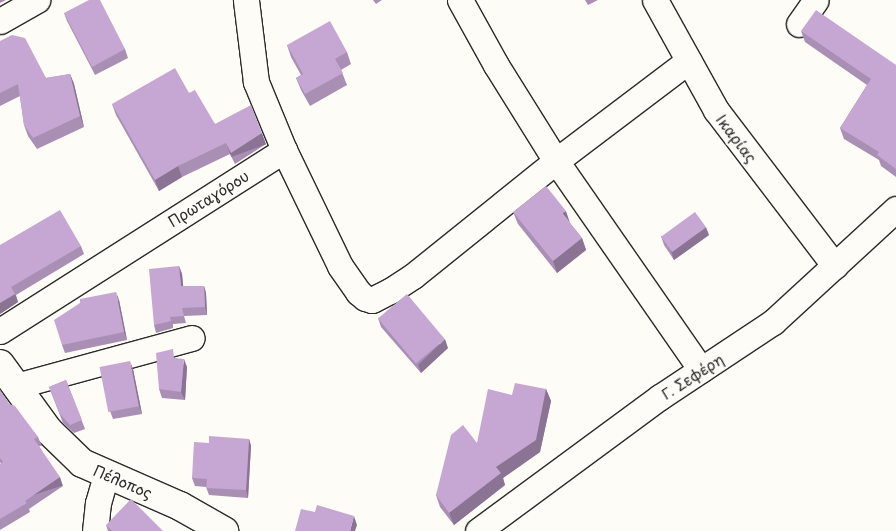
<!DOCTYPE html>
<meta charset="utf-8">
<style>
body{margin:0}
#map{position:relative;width:896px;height:531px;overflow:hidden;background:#fdfcf7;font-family:"Playpen Sans",sans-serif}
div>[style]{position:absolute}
.roads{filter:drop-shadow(1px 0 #2b2b2b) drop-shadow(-1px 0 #2b2b2b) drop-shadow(0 1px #2b2b2b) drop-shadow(0 -1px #2b2b2b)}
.minor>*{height:25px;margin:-12.5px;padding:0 12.5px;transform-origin:12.5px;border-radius:12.5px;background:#fdfcf7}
.tertiary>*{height:28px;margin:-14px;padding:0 14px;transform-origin:14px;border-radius:14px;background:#fdfcf7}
.wall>*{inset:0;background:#aa8fb5}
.shaded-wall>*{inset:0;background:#8b7493;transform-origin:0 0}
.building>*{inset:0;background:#c6a6d2;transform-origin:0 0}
span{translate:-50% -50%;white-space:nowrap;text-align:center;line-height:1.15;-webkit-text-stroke:4px #fdfcf7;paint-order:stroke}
.street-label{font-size:15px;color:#2b2b2b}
</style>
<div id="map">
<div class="roads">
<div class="minor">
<i style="left:460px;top:0;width:74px;rotate:61deg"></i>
<i style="left:496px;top:65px;width:113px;rotate:58deg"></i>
<i style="left:556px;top:161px;width:254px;rotate:55.2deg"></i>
<i style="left:655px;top:0;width:126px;rotate:61deg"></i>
<i style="left:716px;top:110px;width:196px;rotate:52.7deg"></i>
<i style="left:0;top:21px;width:43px;rotate:-29.6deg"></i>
<i style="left:799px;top:24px;width:29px;rotate:-55deg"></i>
<i style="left:284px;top:150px;width:129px;rotate:64.2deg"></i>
<i style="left:340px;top:266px;width:32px;rotate:55deg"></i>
<i style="left:358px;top:292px;width:9px;rotate:41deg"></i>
<i style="left:365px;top:298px;width:7px;rotate:16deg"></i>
<i style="left:372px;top:300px;width:20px;rotate:-27deg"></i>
<i style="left:390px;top:291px;width:27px;rotate:-33deg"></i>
<i style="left:413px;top:276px;width:184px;rotate:-38.8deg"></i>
<i style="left:556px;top:161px;width:166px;rotate:-37.1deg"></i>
<i style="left:0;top:331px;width:337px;rotate:-32.5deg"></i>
<i style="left:284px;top:150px;width:74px;rotate:-112.4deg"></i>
<i style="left:256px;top:82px;width:83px;rotate:-97deg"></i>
<i style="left:16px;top:386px;width:182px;rotate:-15.3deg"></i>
<i style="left:95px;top:531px;width:28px;rotate:-84deg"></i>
<i style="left:98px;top:503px;width:29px;rotate:-74deg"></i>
<i style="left:478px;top:531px;width:226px;rotate:-36.4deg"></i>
<i style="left:660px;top:397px;width:136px;rotate:-33.6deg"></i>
<i style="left:773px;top:322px;width:167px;rotate:-42.6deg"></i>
</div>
<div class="tertiary">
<i style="left:0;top:364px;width:82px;rotate:54deg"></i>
<i style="left:48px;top:430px;width:47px;rotate:44.1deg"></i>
<i style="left:82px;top:463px;width:107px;rotate:23.7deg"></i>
<i style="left:180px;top:506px;width:51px;rotate:29.6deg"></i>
</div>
</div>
<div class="wall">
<i style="clip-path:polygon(0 0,6px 0,0 3px)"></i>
<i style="clip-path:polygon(373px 0,382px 0,376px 4px)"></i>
<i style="clip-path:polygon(585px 0,598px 0,588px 5px)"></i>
<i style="clip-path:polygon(64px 13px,125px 49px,128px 58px,95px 75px,67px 21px)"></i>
<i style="clip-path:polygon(801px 31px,896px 65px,896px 177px,881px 166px,879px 160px,844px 139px,840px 128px,867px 85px,805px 42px)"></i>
<i style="clip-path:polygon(0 41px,46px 78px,70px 74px,74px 84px,84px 127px,37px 149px,28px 136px,24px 125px,20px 96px,0 106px)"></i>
<i style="clip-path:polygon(287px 45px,347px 52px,351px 64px,341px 70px,347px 85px,310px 106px,301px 90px,296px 78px,301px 75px,291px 57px)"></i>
<i style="clip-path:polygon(189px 93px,215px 124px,266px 144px,235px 164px,230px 154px,182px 177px,159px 191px,116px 115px,112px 104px)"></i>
<i style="clip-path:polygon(513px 212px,570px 223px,582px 238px,586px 250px,557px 273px,518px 224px)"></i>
<i style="clip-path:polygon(709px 235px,674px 260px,664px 245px,661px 236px)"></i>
<i style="clip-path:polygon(0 245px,81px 246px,84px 254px,16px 295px,18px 302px,0 314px)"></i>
<i style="clip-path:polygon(179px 266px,182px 274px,183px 286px,204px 286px,206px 293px,207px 315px,184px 316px,186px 323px,173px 324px,173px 328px,156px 333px,154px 325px)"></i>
<i style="clip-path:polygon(119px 300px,127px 340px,65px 353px,62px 345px)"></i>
<i style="clip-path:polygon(378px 318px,448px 348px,421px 373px,381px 327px)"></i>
<i style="clip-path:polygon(176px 358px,187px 367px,185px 400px,162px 398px,159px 389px)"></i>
<i style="clip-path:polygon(133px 369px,142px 414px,113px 419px,110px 411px)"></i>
<i style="clip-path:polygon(66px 380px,85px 429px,74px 433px,63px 423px,49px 387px)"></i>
<i style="clip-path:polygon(546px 389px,551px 401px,540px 452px,503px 478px,505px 485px,454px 525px,440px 507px,436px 495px,477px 443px,512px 395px)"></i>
<i style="clip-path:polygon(0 390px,9px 404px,38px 437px,42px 446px,39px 446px,63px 486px,29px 509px,30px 512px,0 530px,0 464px,1px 464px,0 462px)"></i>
<i style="clip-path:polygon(249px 439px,251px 446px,248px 498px,209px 495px,206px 487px,195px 486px,192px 478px,209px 443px)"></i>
<i style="clip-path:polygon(106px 525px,163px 531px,108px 531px)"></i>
</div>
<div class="shaded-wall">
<i style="clip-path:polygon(70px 74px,74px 84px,84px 127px,80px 116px)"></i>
<i style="left:262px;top:133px;width:12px;height:37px;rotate:70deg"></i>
<i style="clip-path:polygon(178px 166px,182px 177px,159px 191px,155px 180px)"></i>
<i style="clip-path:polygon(566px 211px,570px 223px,562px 213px)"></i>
<i style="clip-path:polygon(706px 227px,709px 235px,674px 260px,671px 251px)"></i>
<i style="clip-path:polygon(582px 238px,586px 250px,557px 273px,553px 261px)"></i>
<i style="clip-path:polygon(179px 266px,182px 274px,184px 294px,181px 286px)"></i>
<i style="clip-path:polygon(204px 286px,206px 293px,207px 315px,205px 307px)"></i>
<i style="clip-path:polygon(116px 292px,119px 300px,127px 340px,124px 332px)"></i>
<i style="clip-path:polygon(15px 294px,18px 302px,0 314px,0 303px)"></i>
<i style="clip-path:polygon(445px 339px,448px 348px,421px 373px,418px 365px)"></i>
<i style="clip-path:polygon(184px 359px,187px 367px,185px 400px,181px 392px)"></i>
<i style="clip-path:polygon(130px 361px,133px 369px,142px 414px,139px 406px)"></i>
<i style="clip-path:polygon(546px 389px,551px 401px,540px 452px,503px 478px,505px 485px,454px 525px,449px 513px,496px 467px)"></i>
<i style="clip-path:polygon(249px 439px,251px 446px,248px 498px,246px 490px)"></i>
<i style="left:60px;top:477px;width:9px;height:42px;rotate:72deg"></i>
<i style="clip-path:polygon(354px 516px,357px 525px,355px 531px,350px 531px)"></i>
</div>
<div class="building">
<i style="clip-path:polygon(89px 0,100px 0,125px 49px,92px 67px,64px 13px)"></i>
<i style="clip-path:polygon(816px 10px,896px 65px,896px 169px,877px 155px,879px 152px,840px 128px,871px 79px,801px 31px)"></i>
<i style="clip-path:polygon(330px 21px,347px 52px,335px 59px,343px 73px,305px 94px,296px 78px,303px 74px,287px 45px)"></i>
<i style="clip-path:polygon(12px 35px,25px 38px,46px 78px,70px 74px,80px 116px,33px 138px,24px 125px,18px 84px,0 93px,0 41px)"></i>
<i style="clip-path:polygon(175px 68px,189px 93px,195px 90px,215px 124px,251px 105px,262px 133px,231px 153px,226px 143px,178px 166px,155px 180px,112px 104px)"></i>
<i style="clip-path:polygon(546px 186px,566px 211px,562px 213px,582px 238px,553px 261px,513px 212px)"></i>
<i style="clip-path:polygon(60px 210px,81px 246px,11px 287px,15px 294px,0 303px,0 245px)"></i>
<i style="left:695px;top:212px;width:19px;height:42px;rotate:54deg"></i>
<i style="clip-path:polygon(179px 266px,181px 286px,204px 286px,205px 307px,182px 308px,184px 316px,170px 317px,171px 321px,154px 325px,149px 269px)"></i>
<i style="clip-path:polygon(116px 292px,124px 332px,62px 345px,54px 320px,80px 303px,80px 299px)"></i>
<i style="left:407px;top:294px;width:59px;height:38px;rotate:50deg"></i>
<i style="clip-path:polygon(173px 349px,174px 358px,184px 359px,181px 392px,159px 389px,156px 353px)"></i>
<i style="left:130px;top:361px;width:46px;height:31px;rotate:79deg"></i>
<i style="clip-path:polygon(66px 380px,82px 420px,70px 425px,60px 414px,49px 387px)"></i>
<i style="clip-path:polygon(515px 383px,546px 389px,536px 440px,496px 467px,501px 473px,449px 513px,436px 495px,451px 435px,463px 425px,477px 443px,488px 389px,512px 395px)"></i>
<i style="clip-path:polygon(0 390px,9px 404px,15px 406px,38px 437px,34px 439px,60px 477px,25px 501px,27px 503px,0 519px,0 464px,3px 462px,0 458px)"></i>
<i style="clip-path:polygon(209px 436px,249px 439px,246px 490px,206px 488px,207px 479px,192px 478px,194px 442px,209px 443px)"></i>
<i style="clip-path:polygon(131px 499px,163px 531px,112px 531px,106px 525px)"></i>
<i style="clip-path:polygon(317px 505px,354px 516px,350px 531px,295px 531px,301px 509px,315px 512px)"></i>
</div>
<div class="street-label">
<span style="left:737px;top:138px;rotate:53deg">Ικαρίας</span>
<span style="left:208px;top:198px;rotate:-32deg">Πρωταγόρου</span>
<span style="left:692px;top:376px;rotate:-33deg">Γ. Σεφέρη</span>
<span style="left:123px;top:481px;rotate:23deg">Πέλοπος</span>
</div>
</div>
